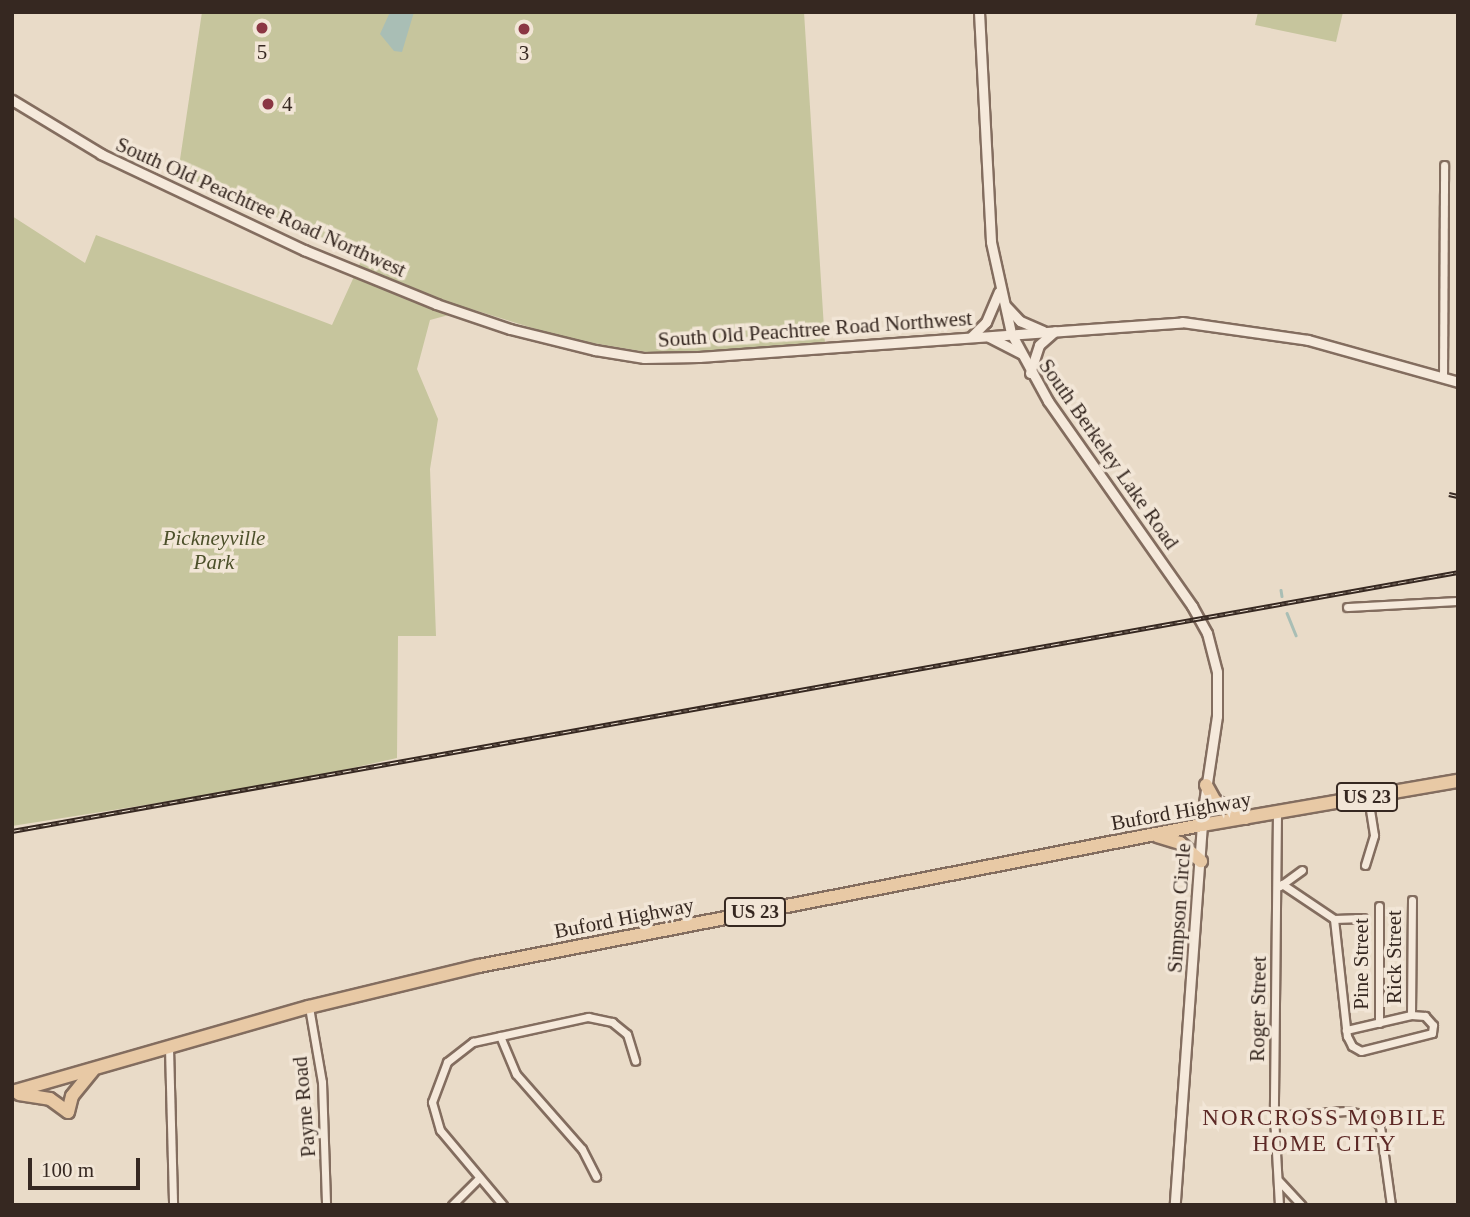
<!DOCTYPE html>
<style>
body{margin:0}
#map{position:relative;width:1470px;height:1217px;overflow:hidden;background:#e9dbc8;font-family:Georgia,serif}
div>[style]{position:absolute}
.green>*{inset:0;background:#c6c59d}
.water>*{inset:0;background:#a9beb5}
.stream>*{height:2.5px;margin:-1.25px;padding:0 1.25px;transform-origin:1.25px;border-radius:1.25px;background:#a9beb5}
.roads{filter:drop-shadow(2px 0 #836d5f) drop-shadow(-2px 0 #836d5f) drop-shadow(0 2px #836d5f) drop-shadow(0 -2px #836d5f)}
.minor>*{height:7px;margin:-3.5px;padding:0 3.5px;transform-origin:3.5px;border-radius:3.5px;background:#f5e9db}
.tertiary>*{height:9px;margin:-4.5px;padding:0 4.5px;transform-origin:4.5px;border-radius:4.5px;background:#f5e9db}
.primary>*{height:12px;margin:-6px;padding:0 6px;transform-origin:6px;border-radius:6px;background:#e8c9a5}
.rail>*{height:5px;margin-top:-2.5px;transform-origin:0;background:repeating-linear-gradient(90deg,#f2e6d7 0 8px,#362821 0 16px);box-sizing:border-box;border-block:2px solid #362821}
.dots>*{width:19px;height:19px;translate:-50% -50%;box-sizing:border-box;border:4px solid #f2e6d7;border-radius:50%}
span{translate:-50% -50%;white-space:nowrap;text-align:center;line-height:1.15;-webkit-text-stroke:7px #f2e6d7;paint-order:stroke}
.shield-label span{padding:2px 5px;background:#f2e6d7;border:2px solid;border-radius:5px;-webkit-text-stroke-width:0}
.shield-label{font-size:19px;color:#362821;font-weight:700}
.poi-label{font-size:21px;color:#362821}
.left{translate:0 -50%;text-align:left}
.street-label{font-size:21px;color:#362821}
.park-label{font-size:21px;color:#4c502a;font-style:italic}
.neighbourhood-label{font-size:23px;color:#5d2926;letter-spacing:2px}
.frame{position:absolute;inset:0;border:14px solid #362821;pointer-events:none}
.scale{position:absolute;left:28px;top:1158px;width:112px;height:32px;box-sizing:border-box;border:4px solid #362821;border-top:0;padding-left:9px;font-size:21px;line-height:24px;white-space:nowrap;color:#362821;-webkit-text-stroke:5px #f2e6d7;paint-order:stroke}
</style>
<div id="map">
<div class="green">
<i style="clip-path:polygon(202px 12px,804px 12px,825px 344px,658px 354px,568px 339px,471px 309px,430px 320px,417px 369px,438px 419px,430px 469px,436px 636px,398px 636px,397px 758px,285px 783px,12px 826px,12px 216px,85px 263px,96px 235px,332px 325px,362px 259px,178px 173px)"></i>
<i style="clip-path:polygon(1258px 12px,1343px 12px,1336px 42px,1255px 25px)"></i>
</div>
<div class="water">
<i style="clip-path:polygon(390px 12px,414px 12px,402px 52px,394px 51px,380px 34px)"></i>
</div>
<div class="stream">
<i style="left:1281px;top:590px;width:6px;rotate:81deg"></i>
<i style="left:1287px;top:613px;width:24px;rotate:68deg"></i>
</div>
<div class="roads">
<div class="minor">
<i style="left:1443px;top:378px;width:213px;rotate:-89.7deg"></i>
<i style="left:1347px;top:607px;width:111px;rotate:-3.1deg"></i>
<i style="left:1277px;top:813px;width:303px;rotate:90.6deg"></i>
<i style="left:1274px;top:1116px;width:89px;rotate:86.8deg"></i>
<i style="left:1365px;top:865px;width:31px;rotate:-73deg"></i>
<i style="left:1374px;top:835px;width:38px;rotate:-99deg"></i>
<i style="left:1282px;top:884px;width:63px;rotate:33.9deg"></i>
<i style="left:1334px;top:919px;width:118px;rotate:83.7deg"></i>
<i style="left:1347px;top:1036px;width:11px;rotate:63deg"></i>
<i style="left:1352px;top:1046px;width:10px;rotate:29deg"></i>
<i style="left:1361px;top:1051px;width:73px;rotate:-14.2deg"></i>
<i style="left:1432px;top:1033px;width:8px;rotate:-83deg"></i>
<i style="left:1433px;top:1025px;width:12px;rotate:-132deg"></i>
<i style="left:1425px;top:1016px;width:14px;rotate:-176deg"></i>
<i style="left:1411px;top:1015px;width:67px;rotate:167deg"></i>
<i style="left:1280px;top:886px;width:27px;rotate:-36deg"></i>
<i style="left:1379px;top:906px;width:117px;rotate:90deg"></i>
<i style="left:1334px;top:919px;width:29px;rotate:-2deg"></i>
<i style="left:309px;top:1007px;width:76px;rotate:80.2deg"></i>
<i style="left:322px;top:1082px;width:123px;rotate:88.1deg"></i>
<i style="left:1411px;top:1015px;width:115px;rotate:-89.5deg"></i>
<i style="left:500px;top:1036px;width:41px;rotate:67.2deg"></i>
<i style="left:516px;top:1074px;width:100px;rotate:48.7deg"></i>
<i style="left:582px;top:1149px;width:31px;rotate:63deg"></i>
<i style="left:169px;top:1048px;width:157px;rotate:88.5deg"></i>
<i style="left:1274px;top:1116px;width:72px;rotate:-4deg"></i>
<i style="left:1346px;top:1111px;width:25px;rotate:11deg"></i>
<i style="left:1371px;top:1116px;width:13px;rotate:48deg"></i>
<i style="left:1380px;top:1126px;width:80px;rotate:82.1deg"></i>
<i style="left:1279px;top:1181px;width:33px;rotate:47deg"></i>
<i style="left:452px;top:1205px;width:38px;rotate:-45deg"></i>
<i style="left:503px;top:1205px;width:98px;rotate:-130deg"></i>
<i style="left:440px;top:1130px;width:29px;rotate:-106deg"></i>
<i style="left:432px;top:1102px;width:43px;rotate:-69.4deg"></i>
<i style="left:447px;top:1062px;width:33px;rotate:-38deg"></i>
<i style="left:473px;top:1042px;width:118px;rotate:-12.3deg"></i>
<i style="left:588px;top:1017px;width:25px;rotate:12deg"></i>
<i style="left:612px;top:1022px;width:19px;rotate:39deg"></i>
<i style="left:627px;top:1034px;width:28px;rotate:73deg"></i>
</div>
<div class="tertiary">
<i style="left:979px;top:12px;width:230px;rotate:87deg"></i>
<i style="left:991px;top:242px;width:93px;rotate:77.6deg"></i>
<i style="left:1011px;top:333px;width:77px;rotate:61.4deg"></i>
<i style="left:1048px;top:401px;width:251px;rotate:54.9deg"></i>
<i style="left:1192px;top:606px;width:31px;rotate:61deg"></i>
<i style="left:1207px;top:633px;width:40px;rotate:75.6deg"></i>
<i style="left:1217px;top:672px;width:44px;rotate:90deg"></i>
<i style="left:1217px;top:716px;width:95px;rotate:98.5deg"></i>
<i style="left:1203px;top:810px;width:396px;rotate:94.1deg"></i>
<i style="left:12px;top:100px;width:104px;rotate:31.2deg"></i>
<i style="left:101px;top:154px;width:225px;rotate:25.3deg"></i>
<i style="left:304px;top:250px;width:143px;rotate:22.2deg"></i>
<i style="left:436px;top:304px;width:78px;rotate:18.7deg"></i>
<i style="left:510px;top:329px;width:88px;rotate:13.9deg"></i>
<i style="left:595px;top:350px;width:50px;rotate:9.3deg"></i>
<i style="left:644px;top:358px;width:55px;rotate:-1deg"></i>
<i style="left:699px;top:357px;width:484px;rotate:-4.1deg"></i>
<i style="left:1182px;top:322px;width:127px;rotate:8.1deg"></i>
<i style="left:1308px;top:340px;width:156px;rotate:15.6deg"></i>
<i style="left:1006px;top:306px;width:21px;rotate:47deg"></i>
<i style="left:1020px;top:321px;width:25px;rotate:23deg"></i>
<i style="left:971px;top:337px;width:21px;rotate:-45deg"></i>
<i style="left:986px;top:322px;width:33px;rotate:-67deg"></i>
<i style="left:989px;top:337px;width:35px;rotate:27deg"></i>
<i style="left:1030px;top:373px;width:29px;rotate:-72deg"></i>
<i style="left:1039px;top:345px;width:21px;rotate:-41deg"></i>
</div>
<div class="primary">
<i style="left:1206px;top:785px;width:18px;rotate:61deg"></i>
<i style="left:1215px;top:801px;width:35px;rotate:29deg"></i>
<i style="left:1157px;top:836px;width:24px;rotate:17deg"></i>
<i style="left:1180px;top:843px;width:28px;rotate:41deg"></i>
<i style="left:12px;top:1092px;width:309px;rotate:-16deg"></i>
<i style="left:309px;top:1007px;width:175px;rotate:-13.6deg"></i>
<i style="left:479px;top:966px;width:737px;rotate:-11.04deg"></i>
<i style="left:1202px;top:825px;width:260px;rotate:-9.8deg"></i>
<i style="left:19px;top:1094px;width:31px;rotate:9deg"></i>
<i style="left:50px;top:1099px;width:22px;rotate:36deg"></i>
<i style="left:68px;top:1112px;width:16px;rotate:-76deg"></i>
<i style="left:72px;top:1096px;width:33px;rotate:-51deg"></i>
</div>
</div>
<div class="rail">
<i style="left:1449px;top:494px;width:9px;rotate:13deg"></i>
<i style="left:12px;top:831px;width:1469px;rotate:-10.15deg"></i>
</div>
<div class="dots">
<i style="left:262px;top:28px;background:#8b3643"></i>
<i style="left:524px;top:29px;background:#8b3643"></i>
<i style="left:268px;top:104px;background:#8b3643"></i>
</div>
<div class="shield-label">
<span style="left:1367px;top:797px">US 23</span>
<span style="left:755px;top:912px">US 23</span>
</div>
<div class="poi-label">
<span style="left:262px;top:52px">5</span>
<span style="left:524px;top:53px">3</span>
<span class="left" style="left:282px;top:104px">4</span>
</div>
<div class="street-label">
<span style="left:261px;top:207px;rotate:24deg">South Old Peachtree Road Northwest</span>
<span style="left:815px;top:329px;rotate:-4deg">South Old Peachtree Road Northwest</span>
<span style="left:1109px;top:454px;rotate:55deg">South Berkeley Lake Road</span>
<span style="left:1181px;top:811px;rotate:-10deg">Buford Highway</span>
<span style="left:1179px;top:908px;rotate:-86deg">Simpson Circle</span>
<span style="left:624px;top:918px;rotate:-11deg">Buford Highway</span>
<span style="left:1394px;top:957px;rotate:-90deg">Rick Street</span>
<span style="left:1361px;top:964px;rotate:-90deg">Pine Street</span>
<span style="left:1258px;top:1009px;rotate:-89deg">Roger Street</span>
<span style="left:304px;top:1107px;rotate:-95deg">Payne Road</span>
</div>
<div class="park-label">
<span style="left:214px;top:550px">Pickneyville<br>Park</span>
</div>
<div class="neighbourhood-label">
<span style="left:1325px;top:1131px">NORCROSS MOBILE<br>HOME CITY</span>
</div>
<div class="frame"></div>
<div class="scale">100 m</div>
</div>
